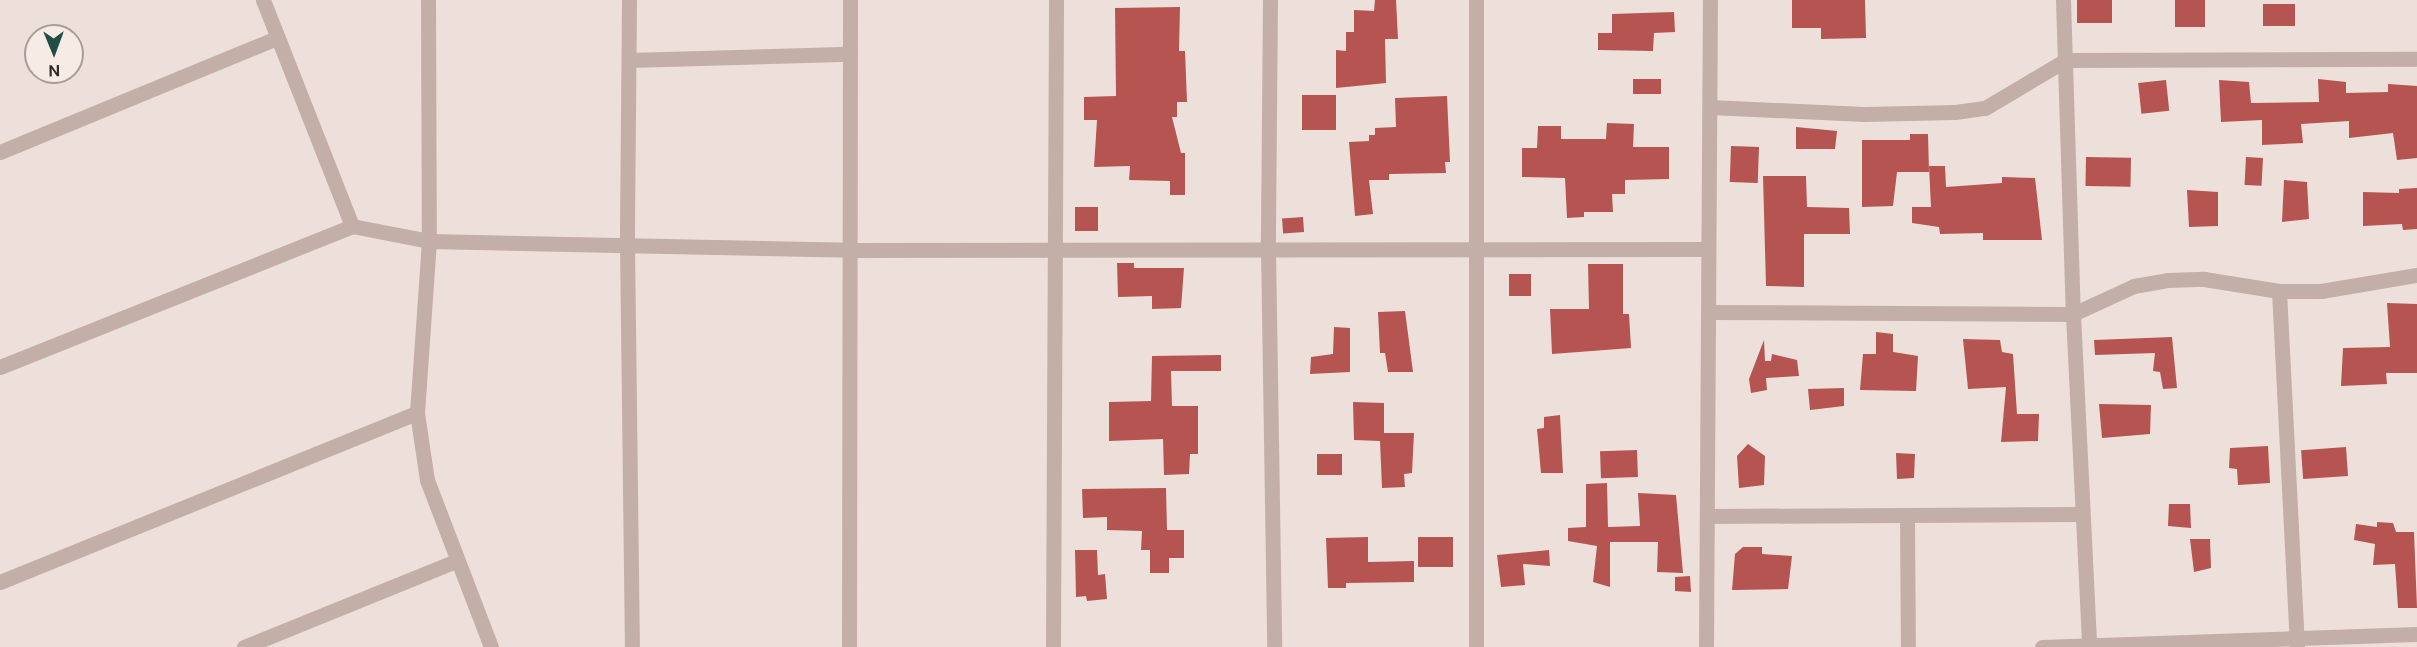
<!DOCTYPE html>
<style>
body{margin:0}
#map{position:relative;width:2417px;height:647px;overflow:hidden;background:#ede0da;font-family:"DM Sans",sans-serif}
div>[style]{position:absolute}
.building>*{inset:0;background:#b55450;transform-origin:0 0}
.minor>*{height:15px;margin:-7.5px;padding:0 7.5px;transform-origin:7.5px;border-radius:7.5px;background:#c3afa7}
span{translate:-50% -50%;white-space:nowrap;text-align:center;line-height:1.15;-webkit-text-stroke:6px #f6ebe5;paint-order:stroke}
.north{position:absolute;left:24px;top:24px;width:60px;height:60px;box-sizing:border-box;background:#f6ebe5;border:2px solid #a79d99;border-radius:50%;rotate:179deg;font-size:16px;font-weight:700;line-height:24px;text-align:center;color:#312827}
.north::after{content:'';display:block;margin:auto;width:21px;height:27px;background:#224d47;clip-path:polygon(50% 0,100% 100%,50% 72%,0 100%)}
</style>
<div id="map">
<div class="building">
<i style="clip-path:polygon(1375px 0,1396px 0,1398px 39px,1385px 39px,1386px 83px,1336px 88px,1336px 50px,1346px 51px,1346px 32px,1354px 32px,1354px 10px,1374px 11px)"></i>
<i style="clip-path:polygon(1792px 0,1865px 0,1866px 38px,1821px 39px,1821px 28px,1792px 28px)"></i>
<i style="left:2077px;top:0;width:35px;height:23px"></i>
<i style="left:2175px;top:0;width:30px;height:27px"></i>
<i style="left:2263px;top:4px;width:32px;height:22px"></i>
<i style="clip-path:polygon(1180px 7px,1179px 51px,1185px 51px,1187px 102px,1177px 102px,1177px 117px,1172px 117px,1181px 153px,1185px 153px,1185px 195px,1170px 195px,1170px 181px,1129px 180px,1130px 166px,1094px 167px,1097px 120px,1084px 120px,1084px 97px,1116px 96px,1115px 8px)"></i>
<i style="clip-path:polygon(1674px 12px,1675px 32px,1654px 33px,1653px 51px,1598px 50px,1598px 33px,1612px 33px,1612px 14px)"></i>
<i style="left:1633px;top:79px;width:28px;height:15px"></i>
<i style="clip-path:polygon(2318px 79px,2346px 82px,2346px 93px,2388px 92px,2388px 84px,2417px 86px,2417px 158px,2397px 160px,2393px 133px,2349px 138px,2349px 121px,2301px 124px,2303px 143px,2262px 145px,2262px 120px,2221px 122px,2219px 80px,2249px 82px,2251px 103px,2319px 102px)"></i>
<i style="left:2166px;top:80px;width:31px;height:28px;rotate:84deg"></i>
<i style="left:1302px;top:95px;width:34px;height:35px"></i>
<i style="clip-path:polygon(1447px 96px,1450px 162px,1445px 162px,1446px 173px,1389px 174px,1389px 180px,1369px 180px,1373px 214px,1355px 216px,1349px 142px,1369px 141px,1369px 135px,1375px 135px,1375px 128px,1396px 127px,1395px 98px)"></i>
<i style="clip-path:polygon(1607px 123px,1634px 124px,1633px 147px,1669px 147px,1669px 179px,1625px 180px,1625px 194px,1612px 194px,1613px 212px,1584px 212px,1584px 217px,1567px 218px,1565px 178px,1522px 177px,1522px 148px,1537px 148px,1538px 126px,1561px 126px,1561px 139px,1606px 139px)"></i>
<i style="clip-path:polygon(1796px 127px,1837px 131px,1835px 149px,1796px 149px)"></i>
<i style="clip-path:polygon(1910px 134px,1928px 134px,1929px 172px,1897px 172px,1893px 206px,1862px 207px,1862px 140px,1910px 140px)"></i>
<i style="left:1731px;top:146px;width:28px;height:36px;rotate:2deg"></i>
<i style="left:2086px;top:157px;width:45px;height:29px;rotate:1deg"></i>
<i style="left:2246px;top:157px;width:17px;height:28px;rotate:3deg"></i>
<i style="clip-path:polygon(1929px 166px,1945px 166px,1946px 187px,2002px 183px,2002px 177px,2035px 178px,2042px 240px,1983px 240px,1983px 233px,1940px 234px,1939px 227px,1912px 223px,1912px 207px,1931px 207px)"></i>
<i style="clip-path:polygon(1763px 176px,1806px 176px,1807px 207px,1849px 208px,1850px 234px,1804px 234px,1804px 287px,1766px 286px)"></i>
<i style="clip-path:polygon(2284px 180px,2307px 182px,2309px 219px,2282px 222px)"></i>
<i style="clip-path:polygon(2417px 188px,2417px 229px,2403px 230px,2402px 224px,2363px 226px,2363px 192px,2399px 193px,2399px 189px)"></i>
<i style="clip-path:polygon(2187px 190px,2218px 192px,2218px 226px,2189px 227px)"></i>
<i style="left:1075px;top:207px;width:23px;height:24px"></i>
<i style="left:1303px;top:217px;width:15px;height:21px;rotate:86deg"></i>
<i style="clip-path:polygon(1117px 263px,1134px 263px,1134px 268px,1184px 268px,1181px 308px,1152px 309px,1152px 296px,1118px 297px)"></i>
<i style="clip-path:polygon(1588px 264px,1623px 264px,1623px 314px,1629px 314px,1631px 348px,1552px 354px,1550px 309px,1589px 309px)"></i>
<i style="left:1531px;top:274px;width:22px;height:22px;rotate:90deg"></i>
<i style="clip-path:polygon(2387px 303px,2417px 304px,2417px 373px,2386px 373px,2387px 384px,2341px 386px,2343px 348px,2390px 347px)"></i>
<i style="clip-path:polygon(1405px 311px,1413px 372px,1388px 372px,1385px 353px,1380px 353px,1378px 312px)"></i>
<i style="clip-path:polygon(1334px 327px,1350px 328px,1350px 372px,1310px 374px,1311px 357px,1333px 354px)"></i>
<i style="clip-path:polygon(1876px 332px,1893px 334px,1893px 352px,1918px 356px,1916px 391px,1860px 390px,1863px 354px,1876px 354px)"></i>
<i style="clip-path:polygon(2172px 337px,2177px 388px,2163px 389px,2160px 372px,2153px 371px,2155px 353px,2095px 355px,2094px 340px)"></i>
<i style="clip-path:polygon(1963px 339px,2000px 340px,2002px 352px,2013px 354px,2017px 414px,2039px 414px,2038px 441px,2001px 442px,2006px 387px,1968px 389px)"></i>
<i style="clip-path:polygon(1764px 340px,1765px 361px,1771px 361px,1772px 354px,1797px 360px,1799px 376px,1766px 378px,1767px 390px,1751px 393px,1749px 379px)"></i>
<i style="clip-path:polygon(1221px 355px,1221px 371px,1171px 371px,1172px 406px,1198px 406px,1198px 454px,1190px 454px,1189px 474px,1164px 475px,1163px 439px,1109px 441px,1109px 402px,1151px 401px,1152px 356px)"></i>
<i style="clip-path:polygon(1844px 388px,1844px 406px,1810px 410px,1808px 389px)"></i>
<i style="clip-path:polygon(1353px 402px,1384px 403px,1384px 433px,1414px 433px,1412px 473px,1404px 474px,1405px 487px,1382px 488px,1380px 441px,1354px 440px)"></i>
<i style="clip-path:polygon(2099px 404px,2151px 405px,2150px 434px,2102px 438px)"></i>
<i style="clip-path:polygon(1560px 415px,1563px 473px,1541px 473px,1537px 429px,1544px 428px,1544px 417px)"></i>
<i style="clip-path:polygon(1748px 444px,1765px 456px,1764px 485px,1739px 488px,1737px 456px)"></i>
<i style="clip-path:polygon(2268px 446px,2270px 483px,2238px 485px,2237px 469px,2229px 468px,2230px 448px)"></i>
<i style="left:2346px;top:447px;width:29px;height:45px;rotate:86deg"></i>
<i style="left:1637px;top:450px;width:27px;height:37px;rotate:88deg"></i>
<i style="clip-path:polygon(1896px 453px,1915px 454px,1914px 478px,1897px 479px)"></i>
<i style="left:1317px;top:454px;width:25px;height:21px"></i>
<i style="clip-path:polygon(1607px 483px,1608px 527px,1640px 526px,1638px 493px,1676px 495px,1683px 573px,1657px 572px,1658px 542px,1610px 542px,1610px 587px,1593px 582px,1597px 546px,1568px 541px,1568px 528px,1586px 527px,1586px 484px)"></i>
<i style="clip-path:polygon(1166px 488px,1167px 530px,1184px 530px,1184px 558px,1169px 558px,1169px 573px,1150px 573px,1150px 550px,1141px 550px,1142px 531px,1107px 530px,1107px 517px,1083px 518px,1082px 489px)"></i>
<i style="clip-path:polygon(2169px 504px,2190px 504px,2191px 528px,2168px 526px)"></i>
<i style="clip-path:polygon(2377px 522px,2393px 523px,2396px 532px,2414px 532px,2417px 608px,2398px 608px,2395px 564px,2373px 565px,2375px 544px,2354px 540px,2356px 524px,2377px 527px)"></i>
<i style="clip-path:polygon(1368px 537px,1368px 562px,1414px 561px,1414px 582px,1346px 583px,1346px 588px,1328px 588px,1326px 538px)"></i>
<i style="left:1453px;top:537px;width:30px;height:35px;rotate:90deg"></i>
<i style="clip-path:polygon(2190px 539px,2210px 539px,2211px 568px,2194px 572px)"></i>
<i style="clip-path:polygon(1743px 547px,1762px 547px,1762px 554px,1792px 556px,1788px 589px,1732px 590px,1735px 554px)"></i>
<i style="clip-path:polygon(1075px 550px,1097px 550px,1098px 575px,1105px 574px,1107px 599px,1087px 601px,1086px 596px,1076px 597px)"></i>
<i style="clip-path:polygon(1549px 550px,1550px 566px,1523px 564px,1525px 585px,1501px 587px,1497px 555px)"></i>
<i style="clip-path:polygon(1690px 576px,1691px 592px,1675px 591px,1675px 577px)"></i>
</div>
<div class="minor">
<i style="left:263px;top:0;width:243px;rotate:68.5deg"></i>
<i style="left:428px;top:0;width:241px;rotate:89.8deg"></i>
<i style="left:429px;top:241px;width:172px;rotate:94deg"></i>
<i style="left:417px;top:413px;width:68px;rotate:81.5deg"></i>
<i style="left:427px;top:480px;width:179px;rotate:69deg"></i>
<i style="left:629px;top:0;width:243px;rotate:90.5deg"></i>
<i style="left:627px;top:243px;width:404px;rotate:89.3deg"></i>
<i style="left:1270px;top:0;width:248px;rotate:90.5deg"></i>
<i style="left:1268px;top:248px;width:399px;rotate:89.1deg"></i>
<i style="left:2063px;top:0;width:314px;rotate:88.2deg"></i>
<i style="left:2073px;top:314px;width:333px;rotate:87.2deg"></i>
<i style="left:629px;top:60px;width:221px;rotate:-1.6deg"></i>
<i style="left:1710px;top:107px;width:154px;rotate:2.6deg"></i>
<i style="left:1864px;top:114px;width:91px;rotate:-1.3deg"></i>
<i style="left:1955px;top:112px;width:30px;rotate:-8deg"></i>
<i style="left:1985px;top:108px;width:94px;rotate:-30.7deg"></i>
<i style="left:2066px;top:60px;width:351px;rotate:-0.2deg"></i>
<i style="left:0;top:152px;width:299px;rotate:-22.4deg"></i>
<i style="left:2279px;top:291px;width:356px;rotate:87.1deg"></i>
<i style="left:1708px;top:312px;width:365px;rotate:0.3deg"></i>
<i style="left:2073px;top:314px;width:67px;rotate:-24.7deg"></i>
<i style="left:2134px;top:286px;width:35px;rotate:-10deg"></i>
<i style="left:2168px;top:280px;width:36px;rotate:-2deg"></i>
<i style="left:2204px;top:279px;width:76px;rotate:9.1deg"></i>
<i style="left:2279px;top:291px;width:42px"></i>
<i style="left:2321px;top:291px;width:97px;rotate:-9.5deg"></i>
<i style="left:0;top:367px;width:379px;rotate:-21.8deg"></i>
<i style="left:352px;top:226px;width:78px;rotate:11deg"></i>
<i style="left:429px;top:241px;width:422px;rotate:1.2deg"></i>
<i style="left:851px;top:250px;width:857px;rotate:-0.07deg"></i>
<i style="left:1707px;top:516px;width:375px;rotate:-0.3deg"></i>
<i style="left:1907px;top:517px;width:130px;rotate:89.6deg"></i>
<i style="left:0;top:582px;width:450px;rotate:-22.1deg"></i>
<i style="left:244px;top:647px;width:229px;rotate:-22.1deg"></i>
<i style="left:849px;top:647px;width:647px;rotate:-89.91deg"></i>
<i style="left:1053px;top:647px;width:647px;rotate:-89.73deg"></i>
<i style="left:1476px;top:647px;width:647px;rotate:-90deg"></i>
<i style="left:1706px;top:647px;width:647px;rotate:-89.65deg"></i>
<i style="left:2042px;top:647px;width:375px;rotate:-2deg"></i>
</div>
<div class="north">N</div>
</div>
